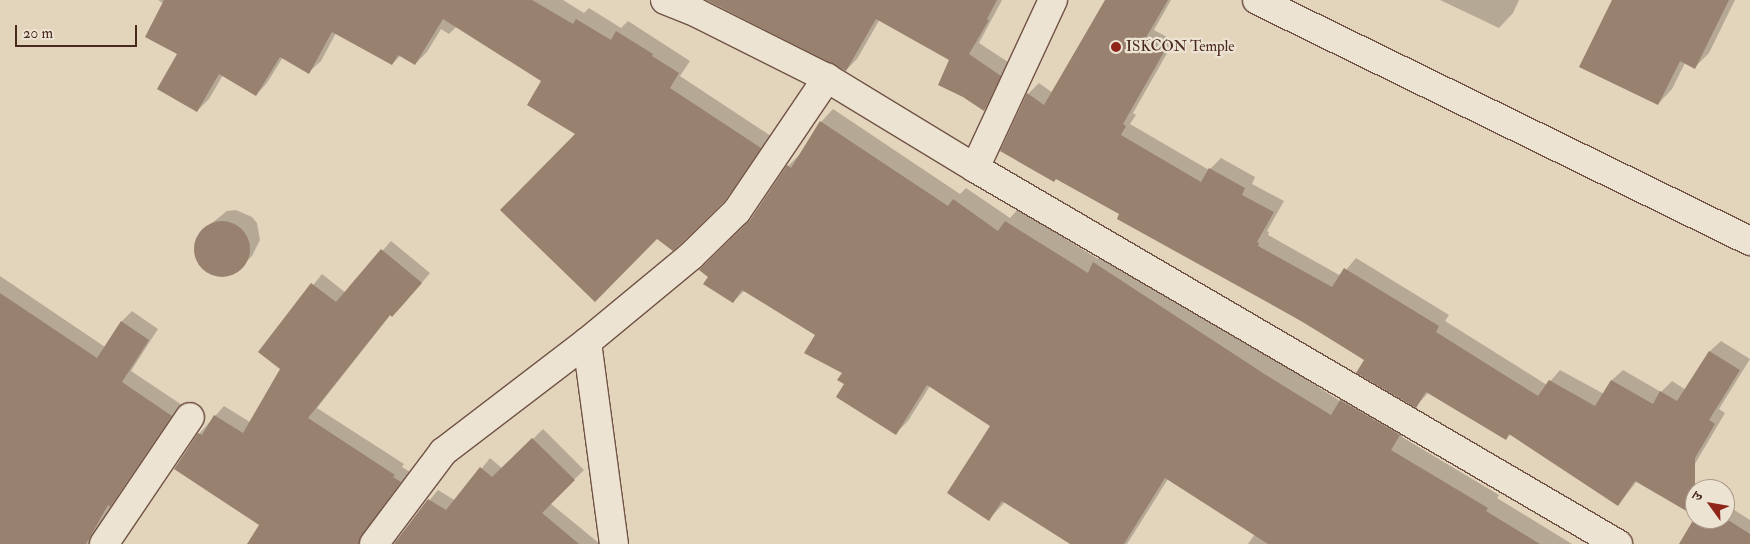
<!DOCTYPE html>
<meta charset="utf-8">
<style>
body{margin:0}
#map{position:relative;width:1750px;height:544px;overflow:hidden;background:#e3d4bc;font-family:"IM FELL Double Pica","Noto Serif Devanagari",serif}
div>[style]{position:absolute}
.shadow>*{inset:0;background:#0003}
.building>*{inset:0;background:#998170}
.round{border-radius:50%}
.roads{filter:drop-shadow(1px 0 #705345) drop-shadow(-1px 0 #705345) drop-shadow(0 1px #705345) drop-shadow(0 -1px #705345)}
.minor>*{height:28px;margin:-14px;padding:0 14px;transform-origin:14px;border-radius:14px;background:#ede3d3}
.dots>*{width:14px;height:14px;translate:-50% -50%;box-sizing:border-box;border:2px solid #ede3d3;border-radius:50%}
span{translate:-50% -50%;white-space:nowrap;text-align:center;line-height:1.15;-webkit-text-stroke:4.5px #ede3d3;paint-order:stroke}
.poi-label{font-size:15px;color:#49281d}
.left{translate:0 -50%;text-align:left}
.north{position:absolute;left:1685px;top:479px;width:50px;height:50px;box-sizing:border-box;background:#ede3d3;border:1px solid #ab988a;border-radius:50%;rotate:302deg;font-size:14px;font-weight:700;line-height:20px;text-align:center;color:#49281d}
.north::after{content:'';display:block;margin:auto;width:18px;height:22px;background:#8f2418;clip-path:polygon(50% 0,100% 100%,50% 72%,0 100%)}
.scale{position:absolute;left:15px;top:25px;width:122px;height:22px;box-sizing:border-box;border:2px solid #49281d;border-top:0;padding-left:6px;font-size:15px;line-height:18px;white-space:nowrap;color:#49281d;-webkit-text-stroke:4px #ede3d3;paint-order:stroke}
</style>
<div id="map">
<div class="shadow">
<i style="clip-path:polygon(158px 0,563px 0,584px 13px,589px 8px,621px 28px,628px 21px,690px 61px,680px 76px,771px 136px,736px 188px,680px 243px,577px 134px,543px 80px,457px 26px,449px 34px,441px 29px,427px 52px,415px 64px,401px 55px,392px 64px,336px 33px,321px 61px,309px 72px,283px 57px,267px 83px,256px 95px,223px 75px,209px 99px,197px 111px,164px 4px)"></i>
<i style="clip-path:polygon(709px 0,1002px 0,979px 43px,1011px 64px,995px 99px,984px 110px,951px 60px,880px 19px,857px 59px,846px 70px)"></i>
<i style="clip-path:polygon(1107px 0,1171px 0,1154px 30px,1174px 41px,1133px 113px,1136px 115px,1130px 124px,1209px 170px,1221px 158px,1255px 177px,1252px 184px,1284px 201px,1267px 231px,1269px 232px,1268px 235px,1341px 276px,1356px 258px,1449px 315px,1445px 321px,1547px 385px,1560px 370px,1604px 394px,1612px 380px,1623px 370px,1661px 392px,1672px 381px,1686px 390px,1710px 351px,1721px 341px,1750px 359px,1719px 409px,1725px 413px,1680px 489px,1637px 481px,1618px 505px,1511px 434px,1506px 439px,1429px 392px,1416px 406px,1366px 360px,1121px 214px,1028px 94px,1039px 83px,1053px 93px)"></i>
<i style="clip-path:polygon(1440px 0,1519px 0,1513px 13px,1499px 28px)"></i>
<i style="clip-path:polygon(1613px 0,1735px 0,1709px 53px,1695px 67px,1685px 63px,1672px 89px,1658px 104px)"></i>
<i style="clip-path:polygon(833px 109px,960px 194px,966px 188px,1010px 218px,1018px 209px,1098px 259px,1107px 251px,1340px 401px,1353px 388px,1411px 422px,1402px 437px,1499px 495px,1497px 498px,1572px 544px,1248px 544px,1255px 534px,1168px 479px,1127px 544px,1072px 544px,1005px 502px,989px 519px,992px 426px,930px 386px,908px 421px,896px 433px,846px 384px,843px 373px,817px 335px,745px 290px,733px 302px,751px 220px,788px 166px,800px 154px,821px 122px)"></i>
<i style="clip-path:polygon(236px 210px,252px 217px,257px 223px,260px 240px,252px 256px,241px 267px,234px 273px,216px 275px,201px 266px,196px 249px,201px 232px,227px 211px)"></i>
<i style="clip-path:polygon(391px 241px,430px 273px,402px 306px,392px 316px,391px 314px,317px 408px,404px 464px,402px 467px,410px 472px,371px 524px,368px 532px,372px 544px,248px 544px,260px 525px,199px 434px,224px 406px,250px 422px,281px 369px,260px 352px,322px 274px,346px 293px)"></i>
<i style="clip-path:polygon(0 276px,105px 347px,122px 321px,132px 311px,158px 329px,131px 371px,182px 405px,101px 524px,97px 540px,103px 544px,0 544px)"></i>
<i style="clip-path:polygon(543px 429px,584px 470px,550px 503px,600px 544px,393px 544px,438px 490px,456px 501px,490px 458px,503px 469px)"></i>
<i style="clip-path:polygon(1725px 504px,1750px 520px,1750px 544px,1680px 544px,1725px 519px)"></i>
</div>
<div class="building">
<i style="clip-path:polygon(164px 0,532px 0,573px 24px,576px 19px,611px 40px,616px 31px,653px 54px,652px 56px,679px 73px,670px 88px,761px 148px,725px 201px,681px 244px,673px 251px,657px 239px,595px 302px,500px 210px,575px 134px,527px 105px,541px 81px,443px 19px,415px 65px,398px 55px,392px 65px,332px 32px,309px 74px,280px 57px,256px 96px,219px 74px,197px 112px,157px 89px,177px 54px,145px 37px)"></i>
<i style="clip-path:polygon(706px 0,997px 0,987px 19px,989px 20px,969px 54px,1001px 76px,984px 111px,963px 97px,938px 85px,949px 60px,876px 19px,846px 71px)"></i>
<i style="clip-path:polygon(1105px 0,1168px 0,1144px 41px,1164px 52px,1123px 124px,1126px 126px,1121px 135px,1201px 182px,1209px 168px,1245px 188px,1242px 195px,1274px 212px,1257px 242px,1259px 243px,1258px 246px,1332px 287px,1344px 268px,1439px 326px,1436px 332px,1538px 396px,1549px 380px,1595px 406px,1611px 380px,1653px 404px,1660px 391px,1677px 401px,1709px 351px,1740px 370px,1709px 420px,1715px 424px,1695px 458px,1695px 516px,1635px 481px,1618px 506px,1509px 434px,1506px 440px,1426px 392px,1416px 408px,1356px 373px,1364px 360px,1303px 322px,1117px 219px,1119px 214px,1056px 179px,1054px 182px,1000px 151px,1027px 93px,1044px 105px)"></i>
<i style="clip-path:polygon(1612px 0,1729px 0,1695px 69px,1680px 61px,1658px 105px,1579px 67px)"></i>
<i style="clip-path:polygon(820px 121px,948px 206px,953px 199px,998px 231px,1005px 221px,1088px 273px,1093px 262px,1266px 375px,1331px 415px,1340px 400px,1400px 435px,1391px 450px,1488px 508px,1486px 511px,1540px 544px,1268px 544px,1165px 478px,1124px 544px,1070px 544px,1002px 501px,989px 521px,947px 493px,990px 426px,927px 385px,896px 435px,836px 397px,844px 384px,837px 380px,842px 373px,804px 353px,815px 335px,742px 290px,733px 303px,703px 284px,708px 277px,699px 270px,750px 220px,787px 165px,791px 168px)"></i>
<i class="round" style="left:194px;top:221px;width:56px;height:56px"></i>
<i style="clip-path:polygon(381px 249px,422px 283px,392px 317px,390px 315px,308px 418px,395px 475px,393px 477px,401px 482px,362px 535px,359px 544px,247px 544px,259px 525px,174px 469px,198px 433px,202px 435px,214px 415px,243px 433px,280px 369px,258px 352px,311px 283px,336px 302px)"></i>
<i style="clip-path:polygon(0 293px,97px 358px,121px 321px,149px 340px,122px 382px,172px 416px,110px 507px,108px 505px,86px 544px,0 544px)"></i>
<i style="clip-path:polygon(532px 438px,575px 480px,542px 513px,579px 544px,394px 544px,428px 499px,446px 510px,480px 467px,492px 477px)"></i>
<i style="clip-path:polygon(1695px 517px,1695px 519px,1725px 518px,1750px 534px,1750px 544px,1679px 544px)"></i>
</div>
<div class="roads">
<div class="minor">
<i style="left:665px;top:0;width:35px;rotate:22deg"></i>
<i style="left:697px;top:13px;width:145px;rotate:26.6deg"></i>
<i style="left:827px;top:78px;width:173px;rotate:31.3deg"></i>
<i style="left:975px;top:168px;width:745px;rotate:30.32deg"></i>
<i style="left:1257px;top:0;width:549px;rotate:26.05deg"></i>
<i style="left:975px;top:168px;width:185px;rotate:-65.1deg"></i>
<i style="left:587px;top:342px;width:135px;rotate:-39.6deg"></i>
<i style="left:691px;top:256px;width:64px;rotate:-44.4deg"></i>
<i style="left:737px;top:211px;width:161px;rotate:-55.9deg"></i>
<i style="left:104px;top:544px;width:153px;rotate:-55.9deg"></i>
<i style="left:374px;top:544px;width:115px;rotate:-53.1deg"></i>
<i style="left:443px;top:452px;width:181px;rotate:-37.4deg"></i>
<i style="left:587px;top:342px;width:204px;rotate:82.4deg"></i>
</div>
</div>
<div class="dots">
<i style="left:1116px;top:47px;background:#8f2418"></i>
</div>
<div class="poi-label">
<span class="left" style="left:1126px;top:47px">ISKCON Temple</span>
</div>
<div class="north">उ</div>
<div class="scale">20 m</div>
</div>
